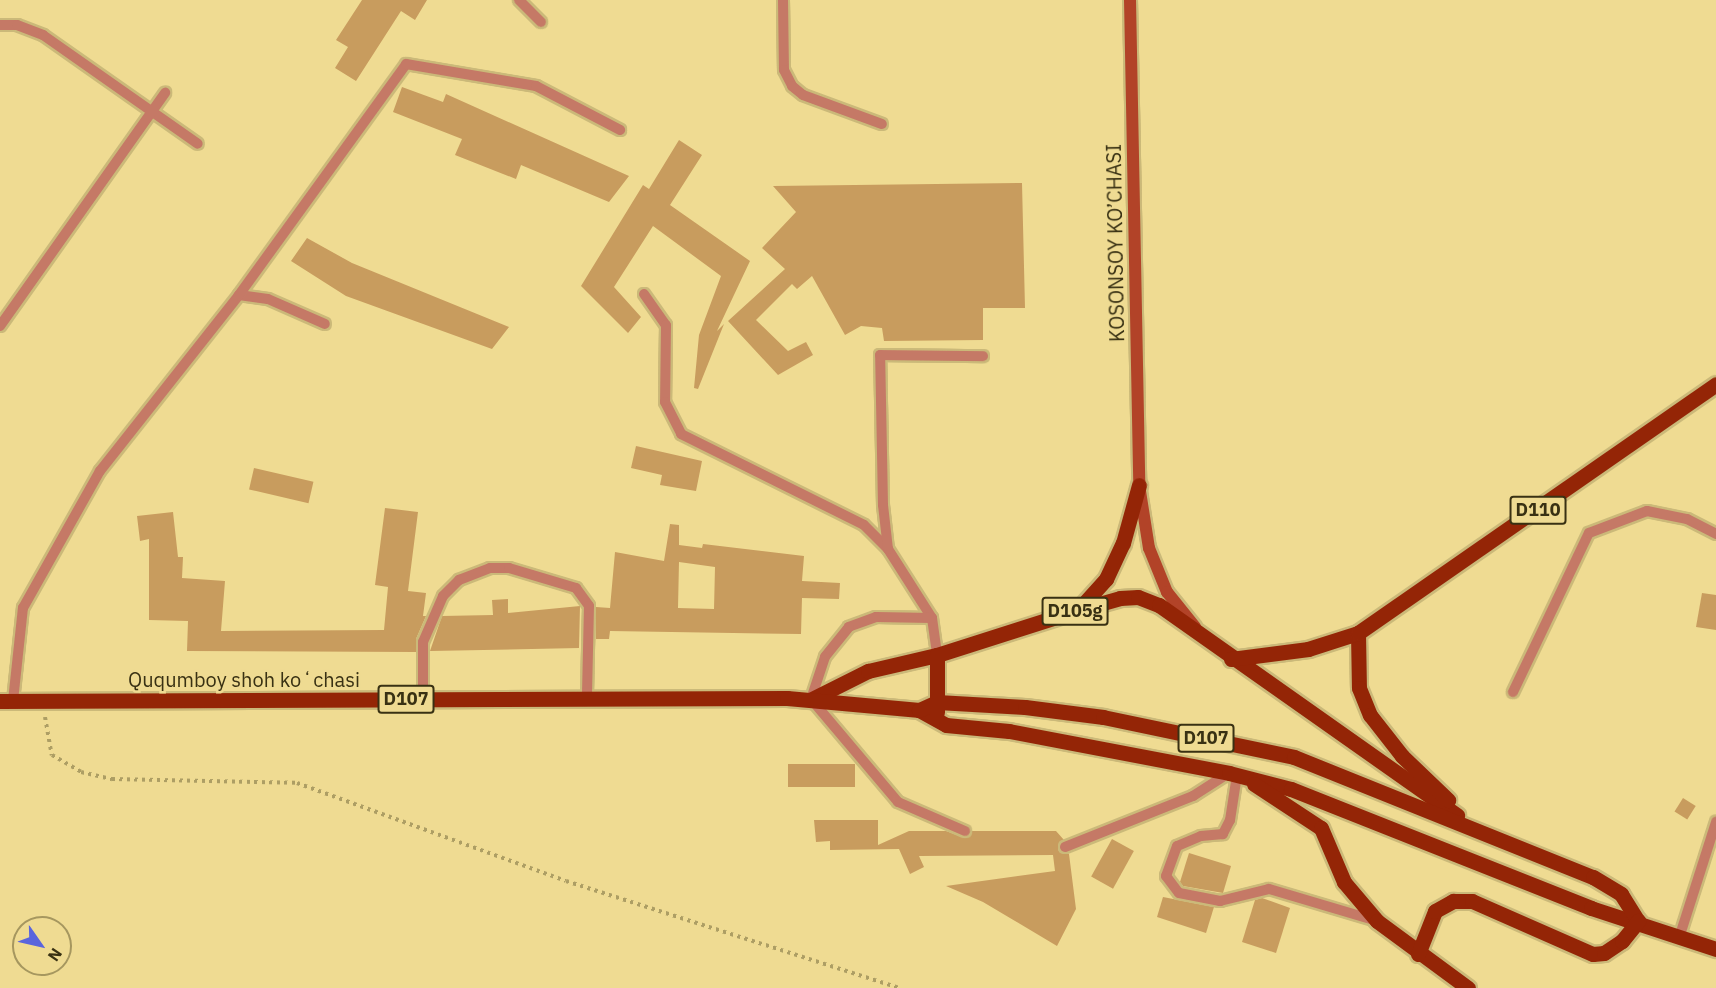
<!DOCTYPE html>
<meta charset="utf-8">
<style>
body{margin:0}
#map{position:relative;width:1716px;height:988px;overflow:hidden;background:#efdb92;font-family:"IBM Plex Sans",sans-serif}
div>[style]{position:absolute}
.building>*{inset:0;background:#c89c5e;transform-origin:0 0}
.path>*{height:4px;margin-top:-2px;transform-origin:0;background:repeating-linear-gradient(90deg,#ad9e64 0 3px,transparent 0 7.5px)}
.roads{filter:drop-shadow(2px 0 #cbb979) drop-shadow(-2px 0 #cbb979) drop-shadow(0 2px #cbb979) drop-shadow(0 -2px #cbb979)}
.service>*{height:10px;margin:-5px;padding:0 5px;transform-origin:5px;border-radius:5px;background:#c57966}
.secondary>*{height:12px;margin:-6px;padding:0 6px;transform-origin:6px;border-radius:6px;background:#b24328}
.primary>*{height:15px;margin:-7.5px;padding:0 7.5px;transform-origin:7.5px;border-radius:7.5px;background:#942506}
span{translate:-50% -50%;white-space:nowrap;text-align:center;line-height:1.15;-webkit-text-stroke:5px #efdb92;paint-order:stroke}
.shield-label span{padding:2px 4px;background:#efdb92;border:2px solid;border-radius:4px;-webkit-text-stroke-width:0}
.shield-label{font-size:18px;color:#393113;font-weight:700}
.street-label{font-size:20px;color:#393113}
.north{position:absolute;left:12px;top:916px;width:60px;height:60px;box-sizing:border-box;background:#efdb92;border:2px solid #a6975f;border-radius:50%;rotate:124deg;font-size:16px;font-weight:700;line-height:24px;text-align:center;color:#393113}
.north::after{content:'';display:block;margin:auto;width:21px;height:27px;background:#5a65dd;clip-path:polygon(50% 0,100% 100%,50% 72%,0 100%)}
</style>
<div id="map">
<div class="building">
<i style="clip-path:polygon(362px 0,427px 0,415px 20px,401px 11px,356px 81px,335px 68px,348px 47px,336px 40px)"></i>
<i style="clip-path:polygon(402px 87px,443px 102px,446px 94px,629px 176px,609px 202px,521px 165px,516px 179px,455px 155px,462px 139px,393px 112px)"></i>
<i style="clip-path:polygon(679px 140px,702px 155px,670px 205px,750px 261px,717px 331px,724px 324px,698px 389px,694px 388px,699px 335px,721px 276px,653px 226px,614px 287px,641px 317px,628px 333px,581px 286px,643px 185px,649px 189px)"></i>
<i style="clip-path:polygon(1022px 183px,1025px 308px,983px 308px,983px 340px,884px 341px,882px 328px,861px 326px,845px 335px,812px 276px,797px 289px,792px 284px,756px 320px,788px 351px,806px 342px,813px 355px,778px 375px,728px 321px,785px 269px,762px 248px,796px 212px,773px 186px)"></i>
<i style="clip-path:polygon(307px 238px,352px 263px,509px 327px,492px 349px,346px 296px,291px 261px)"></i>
<i style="clip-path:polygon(636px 446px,702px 461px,696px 491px,660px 485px,662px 475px,631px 468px)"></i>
<i style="left:254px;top:468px;width:61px;height:22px;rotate:13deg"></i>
<i style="clip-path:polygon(385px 508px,418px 512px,408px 591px,426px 593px,423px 616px,426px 616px,416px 639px,416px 652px,187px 651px,188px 621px,149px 620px,149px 539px,140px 541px,137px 516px,173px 512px,178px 557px,183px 557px,182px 578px,225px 581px,221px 631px,384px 630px,388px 587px,375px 585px)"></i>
<i style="clip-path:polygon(evenodd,670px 524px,679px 525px,679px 545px,702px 548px,703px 544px,804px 556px,802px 581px,840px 583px,839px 599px,802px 598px,801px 634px,610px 631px,609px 639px,596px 639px,596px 607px,610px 608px,615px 552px,664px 561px,670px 524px,679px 562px,715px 567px,714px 609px,678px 608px,679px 562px)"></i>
<i style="clip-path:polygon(1702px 593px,1716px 595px,1716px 630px,1696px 627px)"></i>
<i style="clip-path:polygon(508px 599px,508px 613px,580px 606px,579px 648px,430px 651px,442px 616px,493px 615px,492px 600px)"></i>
<i style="left:788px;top:764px;width:67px;height:23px"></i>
<i style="left:1683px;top:798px;width:15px;height:16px;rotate:32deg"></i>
<i style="clip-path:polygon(814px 820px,878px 820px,878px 845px,909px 831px,946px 831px,965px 838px,972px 831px,1056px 831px,1064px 840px,1058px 850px,1069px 854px,1076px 909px,1057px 946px,983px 902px,946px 886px,1055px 871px,1053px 855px,919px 856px,924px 867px,910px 874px,899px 849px,830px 850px,830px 841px,816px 842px)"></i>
<i style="left:1112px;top:839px;width:25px;height:43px;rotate:29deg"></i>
<i style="clip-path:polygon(1189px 853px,1231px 866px,1223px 893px,1183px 886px,1180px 882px)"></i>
<i style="clip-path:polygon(1163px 897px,1214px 907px,1206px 933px,1157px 917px)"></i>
<i style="clip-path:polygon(1262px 898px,1290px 908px,1276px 953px,1242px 942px,1255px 900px)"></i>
</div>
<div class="path">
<i style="left:45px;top:717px;width:39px;rotate:80deg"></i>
<i style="left:52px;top:755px;width:34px;rotate:30deg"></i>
<i style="left:81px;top:772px;width:32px;rotate:13deg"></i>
<i style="left:112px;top:779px;width:185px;rotate:1.2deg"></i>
<i style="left:297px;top:783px;width:286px;rotate:20deg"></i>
<i style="left:566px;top:881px;width:350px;rotate:17.8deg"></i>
</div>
<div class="roads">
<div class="service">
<i style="left:519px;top:0;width:31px;rotate:45deg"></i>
<i style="left:783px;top:0;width:70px;rotate:89.2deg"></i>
<i style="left:784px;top:70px;width:18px;rotate:63deg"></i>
<i style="left:792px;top:86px;width:14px;rotate:39deg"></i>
<i style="left:803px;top:95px;width:84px;rotate:20.2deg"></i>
<i style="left:0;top:25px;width:17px"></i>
<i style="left:17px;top:25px;width:28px;rotate:21deg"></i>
<i style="left:43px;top:35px;width:189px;rotate:35.1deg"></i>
<i style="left:644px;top:294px;width:38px;rotate:55deg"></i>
<i style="left:666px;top:325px;width:77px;rotate:90.7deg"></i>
<i style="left:665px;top:402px;width:36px;rotate:63deg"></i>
<i style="left:681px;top:434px;width:204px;rotate:26.4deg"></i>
<i style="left:864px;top:525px;width:34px;rotate:45deg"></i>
<i style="left:888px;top:549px;width:82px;rotate:57.5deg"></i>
<i style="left:932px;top:618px;width:37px;rotate:82deg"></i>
<i style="left:239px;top:295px;width:29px;rotate:8deg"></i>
<i style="left:268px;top:299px;width:62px;rotate:23.7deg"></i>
<i style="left:0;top:326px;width:286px;rotate:-54.7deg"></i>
<i style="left:888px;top:549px;width:44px;rotate:-96.5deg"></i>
<i style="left:883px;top:505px;width:150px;rotate:-91.1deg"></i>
<i style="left:880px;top:355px;width:103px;rotate:0.6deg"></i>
<i style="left:932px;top:618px;width:56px;rotate:-179deg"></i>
<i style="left:876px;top:617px;width:29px;rotate:160deg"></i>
<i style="left:849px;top:627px;width:38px;rotate:129deg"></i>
<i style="left:825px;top:657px;width:44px;rotate:108.4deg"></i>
<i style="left:811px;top:699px;width:135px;rotate:49.8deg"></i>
<i style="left:898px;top:802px;width:73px;rotate:23.4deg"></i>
<i style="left:1513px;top:692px;width:176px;rotate:-64.5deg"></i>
<i style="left:1589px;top:533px;width:62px;rotate:-20.8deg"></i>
<i style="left:1647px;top:511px;width:41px;rotate:11.3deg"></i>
<i style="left:1687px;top:519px;width:33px;rotate:27deg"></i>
<i style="left:423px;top:698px;width:56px;rotate:-90deg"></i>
<i style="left:423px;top:642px;width:50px;rotate:-66.5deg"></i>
<i style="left:443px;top:596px;width:23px;rotate:-45deg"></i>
<i style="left:459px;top:580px;width:33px;rotate:-21deg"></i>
<i style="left:490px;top:568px;width:19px"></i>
<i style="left:509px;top:568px;width:70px;rotate:16.6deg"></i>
<i style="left:576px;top:588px;width:22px;rotate:54deg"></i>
<i style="left:589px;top:606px;width:91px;rotate:91.3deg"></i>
<i style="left:13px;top:701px;width:94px;rotate:-83.9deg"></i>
<i style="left:23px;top:608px;width:157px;rotate:-60.7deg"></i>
<i style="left:100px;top:471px;width:224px;rotate:-51.7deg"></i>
<i style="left:239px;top:295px;width:285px;rotate:-54.1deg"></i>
<i style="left:406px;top:64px;width:132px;rotate:9.6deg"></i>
<i style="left:536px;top:86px;width:95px;rotate:27.6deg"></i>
<i style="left:1237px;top:775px;width:46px;rotate:98.8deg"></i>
<i style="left:1230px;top:820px;width:16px;rotate:117deg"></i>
<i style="left:1223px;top:834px;width:22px;rotate:175deg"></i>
<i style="left:1201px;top:836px;width:26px;rotate:157deg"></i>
<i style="left:1177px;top:846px;width:32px;rotate:110deg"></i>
<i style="left:1166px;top:876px;width:21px;rotate:53deg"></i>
<i style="left:1179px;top:893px;width:42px;rotate:11deg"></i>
<i style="left:1220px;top:901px;width:50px;rotate:-13.8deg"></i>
<i style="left:1269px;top:889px;width:113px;rotate:16.5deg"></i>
<i style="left:1065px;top:847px;width:138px;rotate:-21.7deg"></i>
<i style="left:1193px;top:796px;width:43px;rotate:-32.6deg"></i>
<i style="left:1680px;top:935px;width:119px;rotate:-72.3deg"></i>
</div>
<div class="secondary">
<i style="left:1130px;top:0;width:485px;rotate:88.9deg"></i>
<i style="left:1139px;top:485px;width:64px;rotate:81deg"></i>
<i style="left:1149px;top:548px;width:48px;rotate:67.8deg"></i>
<i style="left:1167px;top:592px;width:45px;rotate:51.3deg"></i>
</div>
<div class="primary">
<i style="left:1078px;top:610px;width:44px;rotate:-15.9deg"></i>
<i style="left:1120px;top:598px;width:18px;rotate:-3deg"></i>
<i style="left:1138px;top:597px;width:22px;rotate:21deg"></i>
<i style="left:1159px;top:605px;width:365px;rotate:35.2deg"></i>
<i style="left:1358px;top:633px;width:55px;rotate:89deg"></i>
<i style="left:1359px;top:688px;width:29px;rotate:68deg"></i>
<i style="left:1370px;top:715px;width:52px;rotate:52deg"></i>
<i style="left:1402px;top:756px;width:64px;rotate:43.7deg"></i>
<i style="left:1231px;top:659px;width:78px;rotate:-7.4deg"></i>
<i style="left:1308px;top:649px;width:52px;rotate:-17.7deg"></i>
<i style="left:1358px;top:633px;width:436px;rotate:-34.8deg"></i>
<i style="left:812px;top:699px;width:63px;rotate:-26.6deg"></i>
<i style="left:868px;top:671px;width:71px;rotate:-13.1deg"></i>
<i style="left:937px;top:655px;width:148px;rotate:-17.7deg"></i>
<i style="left:1078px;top:610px;width:42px;rotate:-47.9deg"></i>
<i style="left:1106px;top:579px;width:40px;rotate:-65deg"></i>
<i style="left:1123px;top:543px;width:60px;rotate:-74.6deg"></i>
<i style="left:0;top:701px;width:787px;rotate:-0.22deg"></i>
<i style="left:787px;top:698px;width:133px;rotate:5.2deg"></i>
<i style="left:919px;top:710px;width:31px;rotate:29deg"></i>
<i style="left:946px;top:725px;width:63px;rotate:5.4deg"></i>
<i style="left:1009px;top:731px;width:224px;rotate:10.8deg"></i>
<i style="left:1229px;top:773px;width:64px;rotate:14.5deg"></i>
<i style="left:1291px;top:789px;width:323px;rotate:21.6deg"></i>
<i style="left:1591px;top:908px;width:132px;rotate:18.2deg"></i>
<i style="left:919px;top:710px;width:20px;rotate:-24deg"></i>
<i style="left:937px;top:702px;width:88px;rotate:3.3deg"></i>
<i style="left:1025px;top:707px;width:79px;rotate:7.3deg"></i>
<i style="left:1103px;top:717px;width:195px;rotate:11.8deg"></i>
<i style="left:1294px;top:757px;width:322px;rotate:21.9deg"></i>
<i style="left:1593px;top:877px;width:33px;rotate:31deg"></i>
<i style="left:1621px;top:894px;width:32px;rotate:58deg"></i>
<i style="left:937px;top:712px;width:57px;rotate:-90deg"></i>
<i style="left:1254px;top:784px;width:80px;rotate:33.3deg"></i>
<i style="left:1321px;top:828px;width:59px;rotate:66.9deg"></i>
<i style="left:1344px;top:882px;width:51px;rotate:49.8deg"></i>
<i style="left:1377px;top:921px;width:113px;rotate:36.4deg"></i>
<i style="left:1418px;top:954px;width:46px;rotate:-68.4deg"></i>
<i style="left:1435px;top:911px;width:21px;rotate:-29deg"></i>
<i style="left:1453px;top:901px;width:19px"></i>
<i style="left:1472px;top:901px;width:132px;rotate:23.7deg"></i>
<i style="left:1593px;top:954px;width:11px;rotate:-5deg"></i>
<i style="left:1604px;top:953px;width:22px;rotate:-34deg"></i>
<i style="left:1622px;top:941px;width:26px;rotate:-51deg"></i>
</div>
</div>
<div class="shield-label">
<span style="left:1538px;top:510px">D110</span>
<span style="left:1075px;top:611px">D105g</span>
<span style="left:406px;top:699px">D107</span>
<span style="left:1206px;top:738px">D107</span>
</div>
<div class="street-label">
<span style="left:1115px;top:243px;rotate:-91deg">KOSONSOY KO’CHASI</span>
<span style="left:244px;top:679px">Ququmboy shoh koʻchasi</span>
</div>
<div class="north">N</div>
</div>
